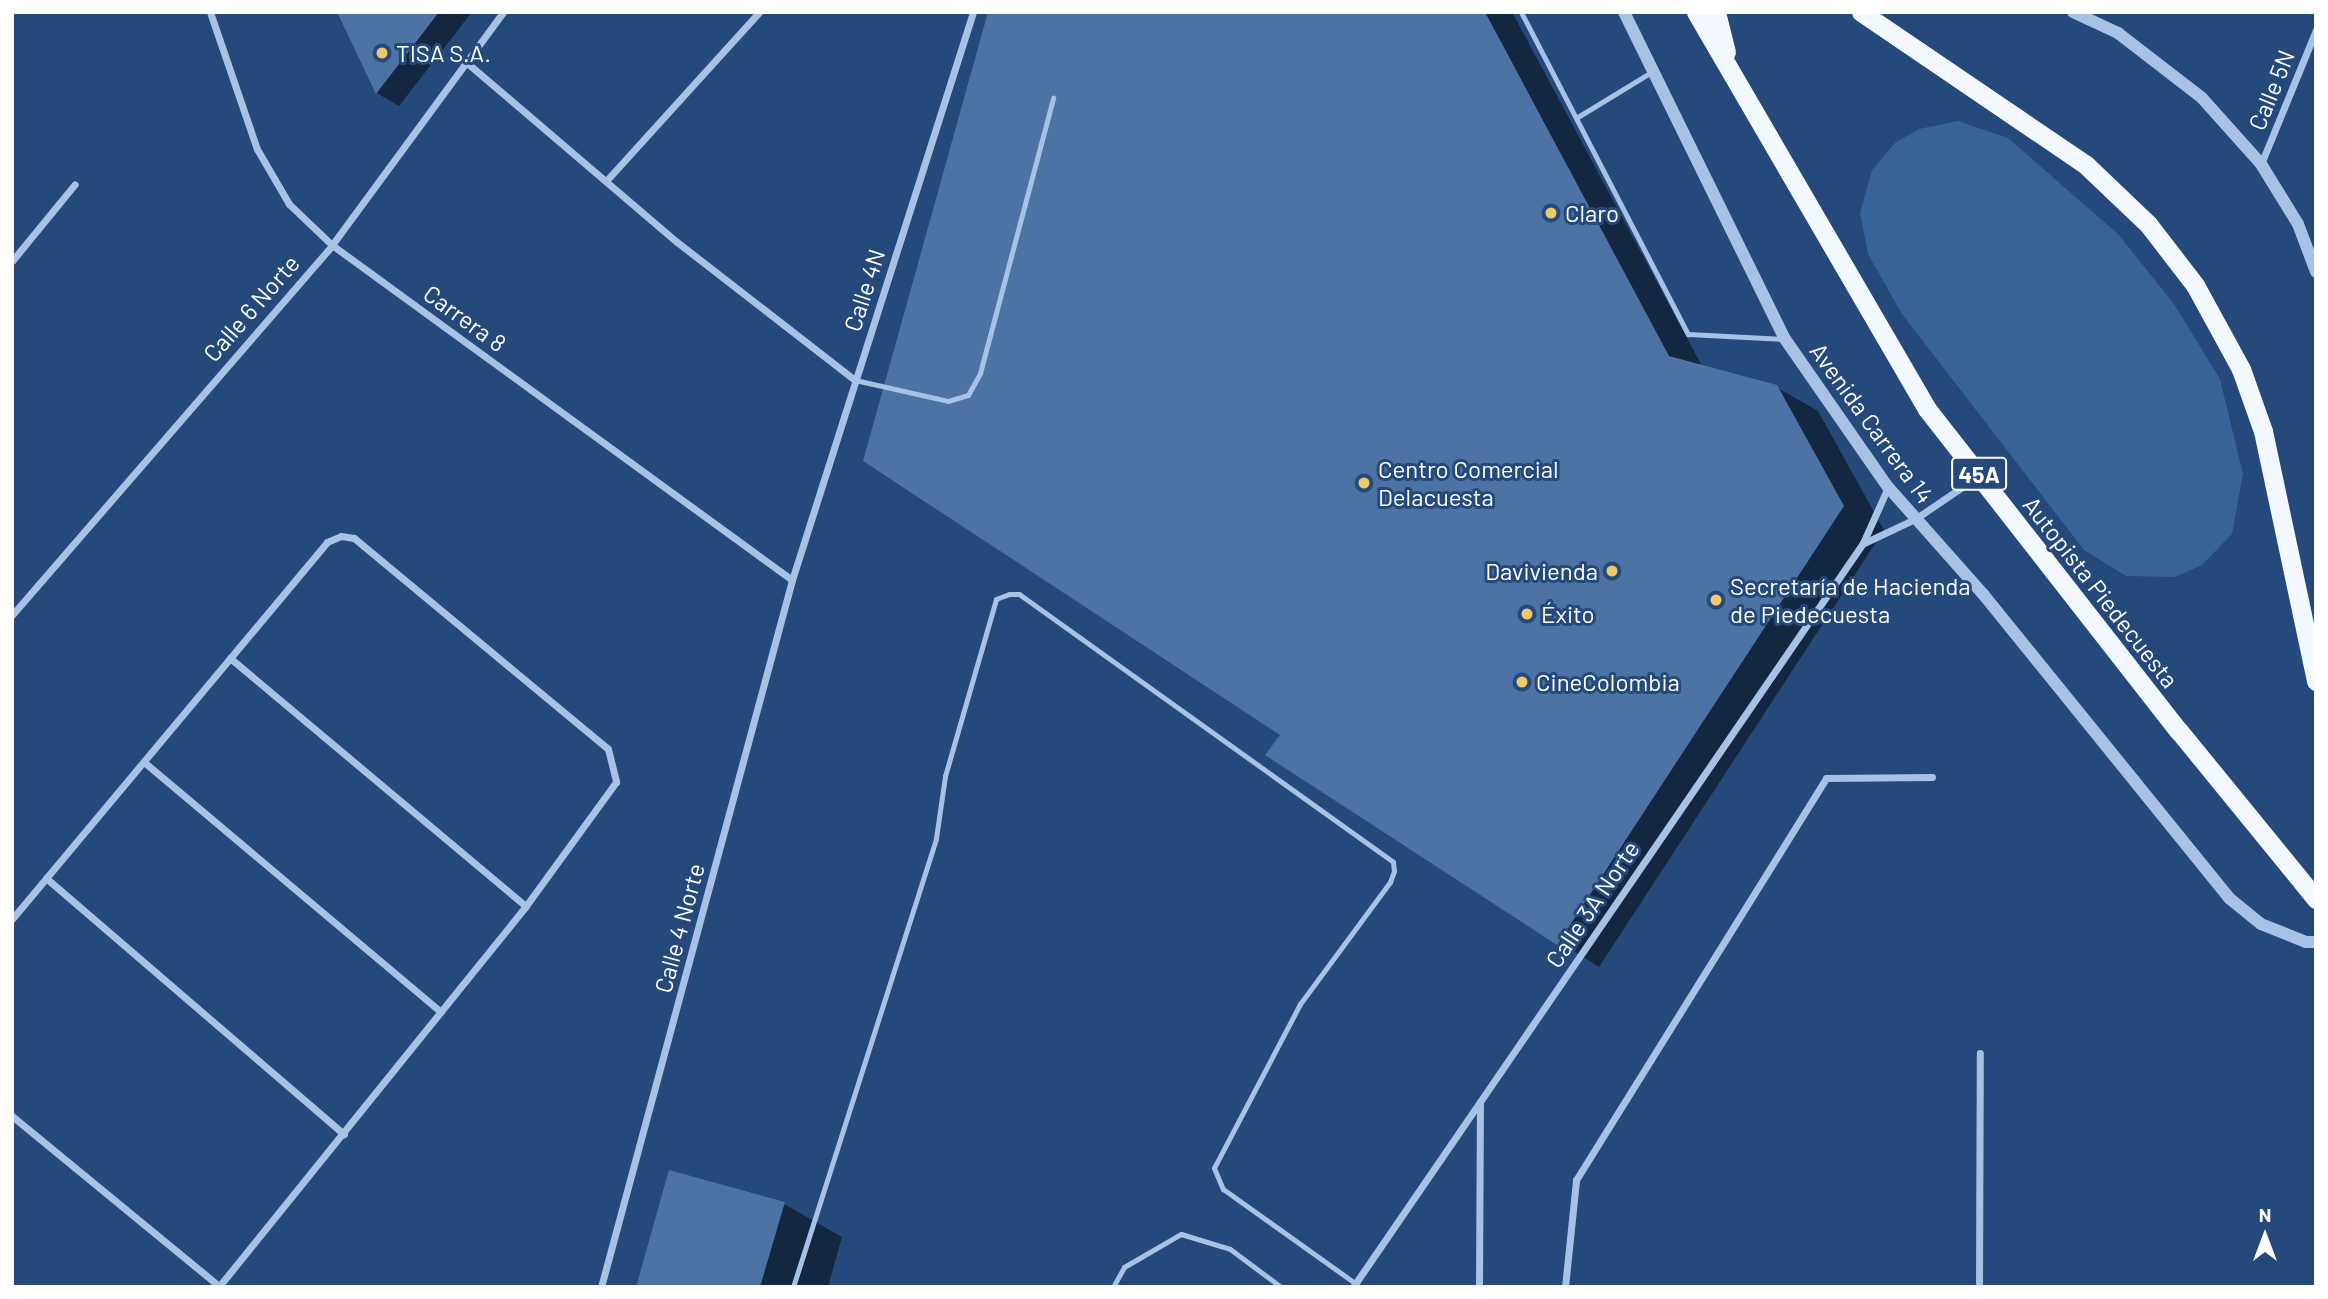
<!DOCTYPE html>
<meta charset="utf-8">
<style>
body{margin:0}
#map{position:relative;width:2328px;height:1299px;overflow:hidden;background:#24497a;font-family:Barlow,sans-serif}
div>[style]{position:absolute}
.green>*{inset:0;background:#376398}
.shadow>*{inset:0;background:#0007}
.building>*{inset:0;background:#4c73a3}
.service>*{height:5px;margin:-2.5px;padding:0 2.5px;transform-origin:2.5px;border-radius:2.5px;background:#a7c2e4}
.minor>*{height:7px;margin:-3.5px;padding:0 3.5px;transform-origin:3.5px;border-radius:3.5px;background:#a7c2e4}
.tertiary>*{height:12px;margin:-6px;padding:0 6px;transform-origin:6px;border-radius:6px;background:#a7c2e4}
.trunk>*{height:19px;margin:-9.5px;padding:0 9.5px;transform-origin:9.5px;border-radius:9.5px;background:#f3f7fe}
.dots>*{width:19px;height:19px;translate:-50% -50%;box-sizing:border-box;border:4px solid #24497a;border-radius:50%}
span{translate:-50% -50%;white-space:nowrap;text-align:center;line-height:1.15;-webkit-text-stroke:6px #24497a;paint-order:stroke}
.shield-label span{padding:2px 5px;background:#24497a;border:2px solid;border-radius:5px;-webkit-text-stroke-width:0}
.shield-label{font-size:23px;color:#fff;font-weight:700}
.poi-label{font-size:24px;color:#fff}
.left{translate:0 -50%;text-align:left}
.right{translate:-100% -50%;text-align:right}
.street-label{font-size:24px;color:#fff}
.frame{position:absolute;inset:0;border:14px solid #fff;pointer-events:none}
.north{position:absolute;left:2230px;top:1201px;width:70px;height:70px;-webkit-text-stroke:5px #24497a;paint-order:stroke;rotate:0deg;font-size:19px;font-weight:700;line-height:28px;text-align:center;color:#fff}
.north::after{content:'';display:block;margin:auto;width:24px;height:32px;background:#fff;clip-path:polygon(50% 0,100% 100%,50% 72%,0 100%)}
</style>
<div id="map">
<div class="green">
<i style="clip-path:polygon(1958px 121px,2008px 138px,2118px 234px,2174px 304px,2220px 379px,2243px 474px,2232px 534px,2202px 565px,2175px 577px,2126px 576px,2084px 550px,1902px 314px,1868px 254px,1860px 213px,1872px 170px,1896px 142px,1919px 129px)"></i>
</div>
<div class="shadow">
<i style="clip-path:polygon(339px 12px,472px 12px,399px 106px,377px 93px)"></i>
<i style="clip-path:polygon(990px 12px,1512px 12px,1702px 366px,1776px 387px,1818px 411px,1884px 530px,1599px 967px,1268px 755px,1282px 734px)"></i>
<i style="clip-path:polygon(784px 1204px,842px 1237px,828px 1287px,638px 1287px)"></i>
</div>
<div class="building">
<i style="clip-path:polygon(337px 12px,439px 12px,376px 94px)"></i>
<i style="clip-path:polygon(988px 12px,1485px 12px,1669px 356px,1777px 385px,1844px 506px,1557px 945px,1265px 755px,1280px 735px,863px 461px)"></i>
<i style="clip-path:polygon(669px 1170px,785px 1202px,760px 1287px,636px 1287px)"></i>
</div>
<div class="service">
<i style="left:1521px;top:12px;width:363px;rotate:62.6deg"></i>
<i style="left:1688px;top:334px;width:96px;rotate:3deg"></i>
<i style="left:1576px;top:118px;width:90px;rotate:-31.4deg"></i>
<i style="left:855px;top:380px;width:95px;rotate:12.7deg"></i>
<i style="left:948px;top:401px;width:21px;rotate:-17deg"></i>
<i style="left:968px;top:395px;width:25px;rotate:-61deg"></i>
<i style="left:980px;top:373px;width:285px;rotate:-75.1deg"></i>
<i style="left:793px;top:1287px;width:471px;rotate:-72.3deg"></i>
<i style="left:936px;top:838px;width:63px;rotate:-81.7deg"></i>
<i style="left:945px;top:776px;width:184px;rotate:-73.9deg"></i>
<i style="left:996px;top:599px;width:14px;rotate:-21deg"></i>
<i style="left:1009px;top:594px;width:10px"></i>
<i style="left:1019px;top:594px;width:460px;rotate:35.6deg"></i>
<i style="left:1393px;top:862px;width:9px;rotate:84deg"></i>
<i style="left:1394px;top:871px;width:12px;rotate:110deg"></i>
<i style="left:1390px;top:882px;width:152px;rotate:126.4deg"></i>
<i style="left:1300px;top:1004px;width:185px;rotate:117.7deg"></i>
<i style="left:1214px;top:1168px;width:23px;rotate:67deg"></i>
<i style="left:1223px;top:1189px;width:162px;rotate:35.5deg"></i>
<i style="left:1113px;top:1287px;width:23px;rotate:-61deg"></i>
<i style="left:1124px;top:1267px;width:66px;rotate:-30.1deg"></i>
<i style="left:1181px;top:1234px;width:51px;rotate:17deg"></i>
<i style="left:1230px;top:1249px;width:64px;rotate:36.7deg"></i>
</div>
<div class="minor">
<i style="left:210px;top:12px;width:145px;rotate:71.1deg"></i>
<i style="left:257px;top:149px;width:64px;rotate:59.8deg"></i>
<i style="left:289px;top:204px;width:59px;rotate:43.6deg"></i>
<i style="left:332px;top:245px;width:569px;rotate:36.06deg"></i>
<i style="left:466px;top:62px;width:277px;rotate:40.5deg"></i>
<i style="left:677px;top:242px;width:225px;rotate:37.8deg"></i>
<i style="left:2261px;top:164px;width:145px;rotate:-67.7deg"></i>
<i style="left:606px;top:181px;width:228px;rotate:-47.8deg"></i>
<i style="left:12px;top:261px;width:99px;rotate:-50.7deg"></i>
<i style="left:1864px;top:543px;width:56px;rotate:-25.2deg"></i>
<i style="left:1915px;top:519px;width:75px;rotate:-34.1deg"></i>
<i style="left:12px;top:615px;width:489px;rotate:-49.1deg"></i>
<i style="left:332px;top:245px;width:289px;rotate:-53.7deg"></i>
<i style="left:230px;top:658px;width:386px;rotate:40deg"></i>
<i style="left:144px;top:762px;width:388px;rotate:40.1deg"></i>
<i style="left:46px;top:878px;width:393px;rotate:40.7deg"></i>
<i style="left:12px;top:919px;width:491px;rotate:-50.1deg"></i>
<i style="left:327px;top:542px;width:15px;rotate:-23deg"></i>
<i style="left:341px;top:536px;width:13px;rotate:9deg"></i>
<i style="left:354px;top:538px;width:330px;rotate:39.7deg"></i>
<i style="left:608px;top:749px;width:34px;rotate:76deg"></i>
<i style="left:616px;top:782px;width:153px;rotate:126deg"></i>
<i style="left:526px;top:906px;width:489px;rotate:128.9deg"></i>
<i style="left:12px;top:1116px;width:268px;rotate:39.4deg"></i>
<i style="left:601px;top:1287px;width:732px;rotate:-74.88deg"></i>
<i style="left:792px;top:580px;width:596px;rotate:-72.32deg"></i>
<i style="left:1353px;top:1287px;width:902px;rotate:-55.57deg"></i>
<i style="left:1863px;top:543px;width:61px;rotate:-65.9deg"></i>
<i style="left:1479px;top:1287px;width:185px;rotate:-89.7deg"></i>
<i style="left:1565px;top:1287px;width:108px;rotate:-84.1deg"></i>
<i style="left:1576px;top:1180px;width:473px;rotate:-58.1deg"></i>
<i style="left:1826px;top:778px;width:106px;rotate:-0.5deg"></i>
<i style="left:1979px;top:1287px;width:234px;rotate:-89.8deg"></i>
</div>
<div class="tertiary">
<i style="left:1624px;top:12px;width:364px;rotate:63.8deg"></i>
<i style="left:1785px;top:339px;width:180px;rotate:55.2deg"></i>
<i style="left:1888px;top:487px;width:143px;rotate:48.4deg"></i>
<i style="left:1983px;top:594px;width:391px;rotate:51deg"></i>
<i style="left:2229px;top:898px;width:41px;rotate:39.1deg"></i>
<i style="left:2261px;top:924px;width:48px;rotate:21.8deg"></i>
<i style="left:2306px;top:942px;width:10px"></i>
<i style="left:2073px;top:12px;width:50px;rotate:25deg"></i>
<i style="left:2118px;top:33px;width:106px;rotate:37.7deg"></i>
<i style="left:2202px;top:98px;width:89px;rotate:48.2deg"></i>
<i style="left:2261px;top:164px;width:70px;rotate:58.3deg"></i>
<i style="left:2298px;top:224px;width:51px;rotate:69.4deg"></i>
</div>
<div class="trunk">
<i style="left:1696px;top:12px;width:459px;rotate:59.8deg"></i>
<i style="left:1927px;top:409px;width:409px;rotate:52deg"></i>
<i style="left:2179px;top:731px;width:217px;rotate:50.8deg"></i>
<i style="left:1716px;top:12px;width:41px;rotate:76deg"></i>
<i style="left:1861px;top:12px;width:272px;rotate:34.2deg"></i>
<i style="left:2086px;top:165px;width:86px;rotate:43.6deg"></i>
<i style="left:2148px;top:224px;width:77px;rotate:52.4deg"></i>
<i style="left:2195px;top:285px;width:96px;rotate:61.3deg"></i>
<i style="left:2241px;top:369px;width:66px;rotate:70.5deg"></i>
<i style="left:2263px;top:431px;width:256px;rotate:78deg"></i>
</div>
<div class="dots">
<i style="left:382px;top:53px;background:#eec96b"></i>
<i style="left:1551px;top:213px;background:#eec96b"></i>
<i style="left:1364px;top:483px;background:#eec96b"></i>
<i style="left:1612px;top:571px;background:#eec96b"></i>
<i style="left:1716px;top:600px;background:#eec96b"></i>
<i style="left:1527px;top:614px;background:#eec96b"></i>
<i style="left:1522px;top:682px;background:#eec96b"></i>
</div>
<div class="shield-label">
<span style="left:1979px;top:474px">45A</span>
</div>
<div class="poi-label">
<span class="left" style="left:396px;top:53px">TISA S.A.</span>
<span class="left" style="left:1565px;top:213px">Claro</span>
<span class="left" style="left:1378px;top:483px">Centro Comercial<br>Delacuesta</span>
<span class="right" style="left:1598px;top:571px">Davivienda</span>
<span class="left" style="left:1730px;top:600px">Secretaría de Hacienda<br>de Piedecuesta</span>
<span class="left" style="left:1541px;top:614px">Éxito</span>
<span class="left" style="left:1536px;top:682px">CineColombia</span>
</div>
<div class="street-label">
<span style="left:2271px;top:90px;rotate:-68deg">Calle 5N</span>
<span style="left:864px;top:290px;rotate:-72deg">Calle 4N</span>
<span style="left:251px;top:308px;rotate:-49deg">Calle 6 Norte</span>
<span style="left:465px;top:318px;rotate:36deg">Carrera 8</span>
<span style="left:1872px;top:423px;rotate:54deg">Avenida Carrera 14</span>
<span style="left:2101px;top:592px;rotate:52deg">Autopista Piedecuesta</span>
<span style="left:1592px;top:904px;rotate:-56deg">Calle 3A Norte</span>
<span style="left:679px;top:928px;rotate:-75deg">Calle 4 Norte</span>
</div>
<div class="frame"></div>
<div class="north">N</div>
</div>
